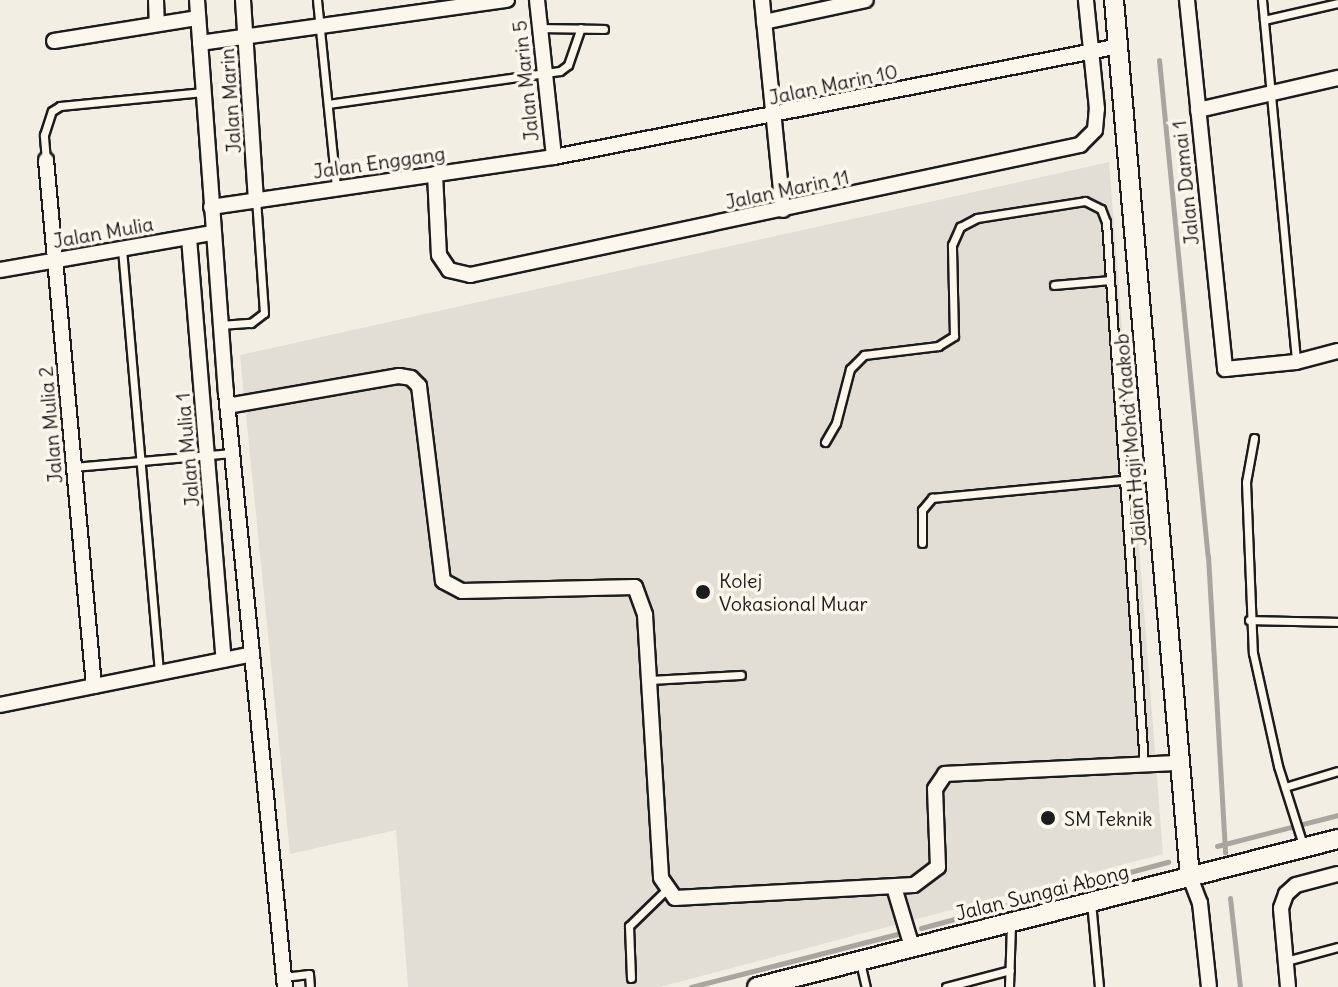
<!DOCTYPE html>
<style>
body{margin:0}
#map{position:relative;width:1338px;height:987px;overflow:hidden;background:#f2eee4;font-family:Delius,sans-serif}
div>[style]{position:absolute}
.built>*{inset:0;background:#e2ded5}
.stream>*{height:5px;margin:-2.5px;padding:0 2.5px;transform-origin:2.5px;border-radius:2.5px;background:#a9a6a0}
.roads{filter:drop-shadow(2px 0 #1c1c1c) drop-shadow(-2px 0 #1c1c1c) drop-shadow(0 2px #1c1c1c) drop-shadow(0 -2px #1c1c1c)}
.lane>*{height:7px;margin:-3.5px;padding:0 3.5px;transform-origin:3.5px;border-radius:3.5px;background:#fbf7ec}
.street>*{height:14px;margin:-7px;padding:0 7px;transform-origin:7px;border-radius:7px;background:#fbf7ec}
.secondary>*{height:18px;margin:-9px;padding:0 9px;transform-origin:9px;border-radius:9px;background:#fbf7ec}
.dots>*{width:22px;height:22px;translate:-50% -50%;box-sizing:border-box;border:4px solid #fbf7ec;border-radius:50%}
span{translate:-50% -50%;white-space:nowrap;text-align:center;line-height:1.15;-webkit-text-stroke:7px #fbf7ec;paint-order:stroke}
.street-label{font-size:20px;color:#1c1c1c}
.poi-label{font-size:20px;color:#1c1c1c}
.left{translate:0 -50%;text-align:left}
</style>
<div id="map">
<div class="built">
<i style="clip-path:polygon(1109px 162px,1163px 854px,660px 987px,408px 987px,396px 830px,290px 854px,240px 355px)"></i>
</div>
<div class="stream">
<i style="left:1159px;top:60px;width:498px;rotate:84.4deg"></i>
<i style="left:1208px;top:556px;width:297px;rotate:86.7deg"></i>
<i style="left:1217px;top:846px;width:125px;rotate:-14.4deg"></i>
<i style="left:1230px;top:898px;width:90px;rotate:83.6deg"></i>
<i style="left:921px;top:928px;width:256px;rotate:-15deg"></i>
<i style="left:691px;top:987px;width:214px;rotate:-14.4deg"></i>
</div>
<div class="roads">
<div class="lane">
<i style="left:317px;top:0;width:189px;rotate:84.2deg"></i>
<i style="left:1262px;top:0;width:364px;rotate:84.6deg"></i>
<i style="left:1264px;top:20px;width:76px;rotate:-12.9deg"></i>
<i style="left:540px;top:28px;width:64px;rotate:0.9deg"></i>
<i style="left:328px;top:104px;width:234px;rotate:-8.1deg"></i>
<i style="left:560px;top:71px;width:10px;rotate:-37deg"></i>
<i style="left:568px;top:65px;width:39px;rotate:-71deg"></i>
<i style="left:46px;top:160px;width:25px;rotate:-95deg"></i>
<i style="left:44px;top:135px;width:25px;rotate:-72deg"></i>
<i style="left:52px;top:111px;width:9px;rotate:-32deg"></i>
<i style="left:60px;top:106px;width:144px;rotate:-5.6deg"></i>
<i style="left:122px;top:249px;width:426px;rotate:85deg"></i>
<i style="left:1054px;top:285px;width:56px;rotate:-5.1deg"></i>
<i style="left:220px;top:325px;width:31px;rotate:-4deg"></i>
<i style="left:251px;top:323px;width:16px;rotate:-38deg"></i>
<i style="left:264px;top:313px;width:113px;rotate:-94deg"></i>
<i style="left:1254px;top:438px;width:45px;rotate:100.3deg"></i>
<i style="left:1246px;top:482px;width:171px;rotate:87.7deg"></i>
<i style="left:1253px;top:653px;width:116px;rotate:77.5deg"></i>
<i style="left:1278px;top:766px;width:86px;rotate:72.4deg"></i>
<i style="left:825px;top:442px;width:22px;rotate:-60deg"></i>
<i style="left:836px;top:423px;width:56px;rotate:-75.5deg"></i>
<i style="left:850px;top:369px;width:20px;rotate:-45deg"></i>
<i style="left:864px;top:355px;width:75px;rotate:-6.9deg"></i>
<i style="left:938px;top:346px;width:19px;rotate:-32deg"></i>
<i style="left:954px;top:336px;width:91px;rotate:-91.3deg"></i>
<i style="left:952px;top:245px;width:20px;rotate:-66deg"></i>
<i style="left:960px;top:227px;width:19px;rotate:-28deg"></i>
<i style="left:977px;top:218px;width:109px;rotate:-8.9deg"></i>
<i style="left:1085px;top:201px;width:18px;rotate:27deg"></i>
<i style="left:1101px;top:209px;width:14px;rotate:69deg"></i>
<i style="left:1106px;top:222px;width:543px;rotate:85.99deg"></i>
<i style="left:74px;top:467px;width:158px;rotate:-5.1deg"></i>
<i style="left:922px;top:543px;width:33px;rotate:-90deg"></i>
<i style="left:922px;top:510px;width:16px;rotate:-50deg"></i>
<i style="left:932px;top:498px;width:224px;rotate:-5.4deg"></i>
<i style="left:1249px;top:620px;width:89px;rotate:1.3deg"></i>
<i style="left:649px;top:680px;width:92px;rotate:-3.1deg"></i>
<i style="left:1285px;top:787px;width:55px;rotate:-16.8deg"></i>
<i style="left:1091px;top:902px;width:85px;rotate:84.6deg"></i>
<i style="left:1286px;top:961px;width:54px;rotate:-15.1deg"></i>
<i style="left:860px;top:962px;width:26px;rotate:77deg"></i>
<i style="left:284px;top:977px;width:25px;rotate:-7deg"></i>
<i style="left:309px;top:974px;width:13px;rotate:86deg"></i>
<i style="left:631px;top:978px;width:52px;rotate:-92.2deg"></i>
<i style="left:629px;top:926px;width:52px;rotate:-44.2deg"></i>
<i style="left:946px;top:987px;width:66px;rotate:-14.9deg"></i>
<i style="left:1009px;top:987px;width:62px;rotate:-88.2deg"></i>
</div>
<div class="street">
<i style="left:156px;top:0;width:24px;rotate:88deg"></i>
<i style="left:197px;top:0;width:393px;rotate:85.8deg"></i>
<i style="left:226px;top:392px;width:598px;rotate:84.34deg"></i>
<i style="left:243px;top:0;width:200px;rotate:86.3deg"></i>
<i style="left:537px;top:0;width:158px;rotate:83.8deg"></i>
<i style="left:762px;top:0;width:211px;rotate:84.3deg"></i>
<i style="left:1187px;top:0;width:371px;rotate:84.1deg"></i>
<i style="left:1225px;top:369px;width:71px;rotate:-5.6deg"></i>
<i style="left:1296px;top:362px;width:43px;rotate:-14.7deg"></i>
<i style="left:764px;top:22px;width:104px;rotate:-12.2deg"></i>
<i style="left:54px;top:41px;width:146px;rotate:-9.1deg"></i>
<i style="left:200px;top:43px;width:310px;rotate:-8deg"></i>
<i style="left:1198px;top:110px;width:144px;rotate:-12.9deg"></i>
<i style="left:46px;top:160px;width:528px;rotate:84.79deg"></i>
<i style="left:435px;top:174px;width:81px;rotate:87.2deg"></i>
<i style="left:439px;top:255px;width:18px;rotate:56deg"></i>
<i style="left:449px;top:270px;width:22px;rotate:13deg"></i>
<i style="left:470px;top:275px;width:624px;rotate:-12.03deg"></i>
<i style="left:1080px;top:145px;width:21px;rotate:-45deg"></i>
<i style="left:1095px;top:130px;width:21px;rotate:-85deg"></i>
<i style="left:1097px;top:109px;width:110px;rotate:-95.8deg"></i>
<i style="left:211px;top:207px;width:347px;rotate:-8.3deg"></i>
<i style="left:554px;top:157px;width:576px;rotate:-11.11deg"></i>
<i style="left:189px;top:238px;width:423px;rotate:85.3deg"></i>
<i style="left:0;top:270px;width:216px;rotate:-9.9deg"></i>
<i style="left:227px;top:406px;width:175px;rotate:-9.9deg"></i>
<i style="left:399px;top:376px;width:12px;rotate:9deg"></i>
<i style="left:411px;top:378px;width:11px;rotate:45deg"></i>
<i style="left:419px;top:386px;width:196px;rotate:83deg"></i>
<i style="left:443px;top:581px;width:21px;rotate:28deg"></i>
<i style="left:462px;top:591px;width:173px;rotate:-1.3deg"></i>
<i style="left:635px;top:587px;width:30px;rotate:70deg"></i>
<i style="left:645px;top:615px;width:263px;rotate:86.5deg"></i>
<i style="left:661px;top:878px;width:24px;rotate:55deg"></i>
<i style="left:675px;top:898px;width:239px;rotate:-3.1deg"></i>
<i style="left:914px;top:885px;width:30px;rotate:-37deg"></i>
<i style="left:938px;top:867px;width:78px;rotate:-92.2deg"></i>
<i style="left:935px;top:789px;width:18px;rotate:-56deg"></i>
<i style="left:945px;top:774px;width:235px;rotate:-2.7deg"></i>
<i style="left:0;top:705px;width:257px;rotate:-11.4deg"></i>
<i style="left:1190px;top:877px;width:28px;rotate:69deg"></i>
<i style="left:1200px;top:903px;width:84px;rotate:83.9deg"></i>
<i style="left:894px;top:887px;width:63px;rotate:73.3deg"></i>
<i style="left:1288px;top:987px;width:79px;rotate:-95.1deg"></i>
<i style="left:1281px;top:908px;width:15px;rotate:-70deg"></i>
<i style="left:1286px;top:894px;width:13px;rotate:-42deg"></i>
<i style="left:1296px;top:885px;width:43px;rotate:-14.7deg"></i>
</div>
<div class="secondary">
<i style="left:1114px;top:0;width:880px;rotate:85.05deg"></i>
<i style="left:757px;top:987px;width:600px;rotate:-14.29deg"></i>
</div>
</div>
<div class="dots">
<i style="left:703px;top:592px;background:#1c1c1c"></i>
<i style="left:1048px;top:818px;background:#1c1c1c"></i>
</div>
<div class="street-label">
<span style="left:525px;top:81px;rotate:-96deg">Jalan Marin 5</span>
<span style="left:833px;top:84px;rotate:-12deg">Jalan Marin 10</span>
<span style="left:230px;top:101px;rotate:-94deg">Jalan Marin</span>
<span style="left:379px;top:162px;rotate:-8deg">Jalan Enggang</span>
<span style="left:1185px;top:183px;rotate:-96deg">Jalan Damai 1</span>
<span style="left:787px;top:189px;rotate:-12deg">Jalan Marin 11</span>
<span style="left:103px;top:232px;rotate:-10deg">Jalan Mulia</span>
<span style="left:50px;top:425px;rotate:-95deg">Jalan Mulia 2</span>
<span style="left:1130px;top:440px;rotate:-95deg">Jalan Haji Mohd Yaakob</span>
<span style="left:187px;top:450px;rotate:-95deg">Jalan Mulia 1</span>
<span style="left:1042px;top:892px;rotate:-14deg">Jalan Sungai Abong</span>
</div>
<div class="poi-label">
<span class="left" style="left:719px;top:592px">Kolej<br>Vokasional Muar</span>
<span class="left" style="left:1064px;top:818px">SM Teknik</span>
</div>
</div>
